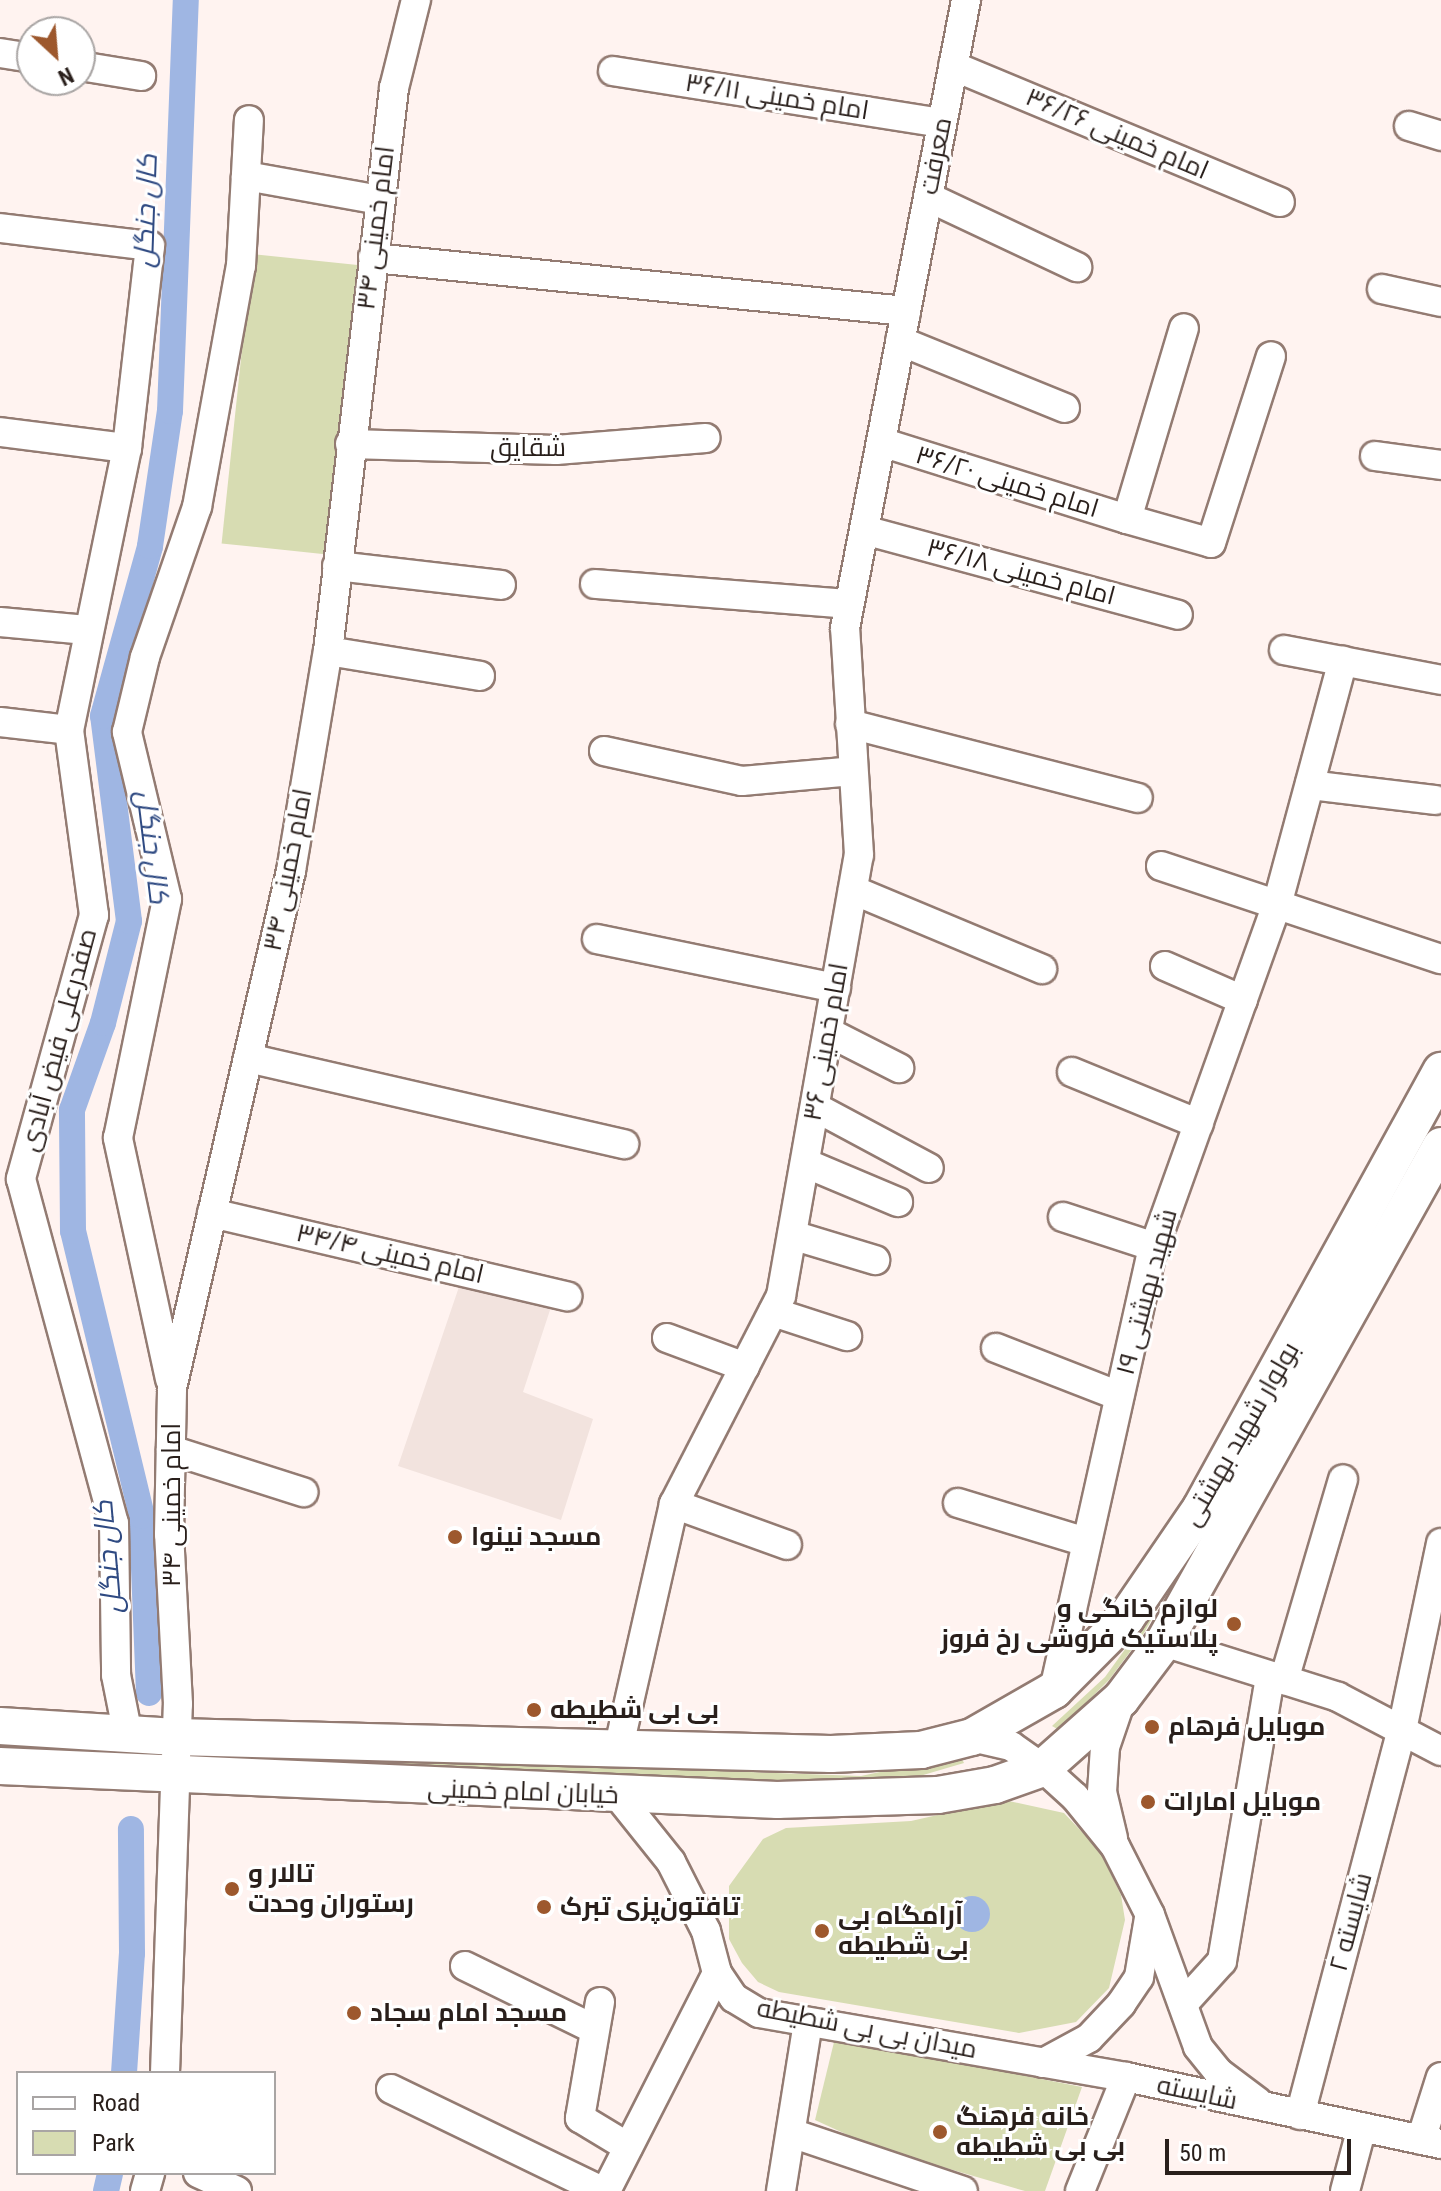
<!DOCTYPE html>
<meta charset="utf-8">
<style>
body{margin:0}
#map{position:relative;width:1441px;height:2191px;overflow:hidden;background:#fff3f0;font-family:"Roboto Condensed",Cairo,sans-serif}
div>[style]{position:absolute}
.built>*{inset:0;background:#f2e3de}
.green>*{inset:0;background:#d7dcb2;transform-origin:0 0}
.water>*{inset:0;background:#9fb6e3}
.round{border-radius:50%}
.canal>*{height:26px;margin:-13px;padding:0 13px;transform-origin:13px;border-radius:13px;background:#9fb6e3}
.roads{filter:drop-shadow(2px 0 #937b72) drop-shadow(-2px 0 #937b72) drop-shadow(0 2px #937b72) drop-shadow(0 -2px #937b72)}
.minor>*{height:28px;margin:-14px;padding:0 14px;transform-origin:14px;border-radius:14px;background:#fff}
.major>*{height:36px;margin:-18px;padding:0 18px;transform-origin:18px;border-radius:18px;background:#fff}
.dots>*{width:22px;height:22px;translate:-50% -50%;box-sizing:border-box;border:4px solid #fff;border-radius:50%}
span{translate:-50% -50%;white-space:nowrap;text-align:center;line-height:1.15;-webkit-text-stroke:6px #fff;paint-order:stroke}
.street-label{font-size:26px;color:#291f1b}
.poi-label{font-size:26px;color:#291f1b;font-weight:700}
.left{translate:0 -50%;text-align:left}
.right{translate:-100% -50%;text-align:right}
.water-label{font-size:28px;color:#2f4a82;font-style:italic}
.legend{position:absolute;left:16px;top:2071px;width:260px;height:104px;box-sizing:border-box;background:#fff;border:2px solid #a9a5a4;margin:0;padding:10px 14px;list-style:none;font-size:24px;color:#291f1b}
.legend li{display:flex;align-items:center;gap:16px;height:40px}
.legend b{width:40px;border:2px solid #a9a5a4}
.north{position:absolute;left:16px;top:16px;width:80px;height:80px;box-sizing:border-box;background:#fff;border:2px solid #a9a5a4;border-radius:50%;rotate:154deg;font-size:22px;font-weight:700;line-height:32px;text-align:center;color:#291f1b}
.north::after{content:'';display:block;margin:auto;width:28px;height:36px;background:#9d582d;clip-path:polygon(50% 0,100% 100%,50% 72%,0 100%)}
.scale{position:absolute;left:1165px;top:2139px;width:186px;height:36px;box-sizing:border-box;border:4px solid #291f1b;border-top:0;padding-left:10px;font-size:24px;line-height:28px;white-space:nowrap;color:#291f1b;-webkit-text-stroke:6px #fff;paint-order:stroke}
</style>
<div id="map">
<div class="built">
<i style="clip-path:polygon(462px 1278px,552px 1304px,523px 1392px,593px 1419px,561px 1520px,398px 1466px)"></i>
</div>
<div class="green">
<i style="left:252px;top:254px;width:111px;height:291px;rotate:6deg"></i>
<i style="clip-path:polygon(1413px 1153px,1144px 1633px,1109px 1680px,1059px 1730px,1052px 1726px,1105px 1677px,1139px 1630px)"></i>
<i style="clip-path:polygon(960px 1755px,964px 1763px,913px 1778px,781px 1783px,289px 1761px,289px 1756px,861px 1776px)"></i>
<i style="clip-path:polygon(1004px 1800px,1064px 1813px,1100px 1851px,1121px 1895px,1125px 1920px,1109px 1988px,1076px 2022px,1019px 2033px,779px 1992px,758px 1982px,742px 1963px,729px 1939px,729px 1886px,763px 1839px,786px 1828px,911px 1821px)"></i>
<i style="clip-path:polygon(835px 2038px,1082px 2087px,1045px 2191px,1025px 2191px,874px 2147px,815px 2120px)"></i>
</div>
<div class="water">
<i class="round" style="left:954px;top:1896px;width:36px;height:36px"></i>
</div>
<div class="canal">
<i style="left:149px;top:1693px;width:177px;rotate:-92.3deg"></i>
<i style="left:142px;top:1516px;width:293px;rotate:-103.6deg"></i>
<i style="left:73px;top:1231px;width:121px;rotate:-90.5deg"></i>
<i style="left:72px;top:1110px;width:92px;rotate:-70.4deg"></i>
<i style="left:103px;top:1023px;width:105px;rotate:-75.7deg"></i>
<i style="left:129px;top:921px;width:207px;rotate:-97.2deg"></i>
<i style="left:103px;top:716px;width:176px;rotate:-74.5deg"></i>
<i style="left:150px;top:546px;width:136px;rotate:-81.6deg"></i>
<i style="left:170px;top:411px;width:411px;rotate:-87.8deg"></i>
<i style="left:124px;top:2073px;width:120px;rotate:-86.2deg"></i>
<i style="left:132px;top:1953px;width:124px;rotate:-90.5deg"></i>
<i style="left:106px;top:2191px;width:18px;rotate:-77deg"></i>
</div>
<div class="roads">
<div class="minor">
<i style="left:0;top:53px;width:32px;rotate:9deg"></i>
<i style="left:80px;top:66px;width:62px;rotate:9.3deg"></i>
<i style="left:953px;top:66px;width:354px;rotate:22.6deg"></i>
<i style="left:613px;top:71px;width:333px;rotate:9deg"></i>
<i style="left:1409px;top:126px;width:34px;rotate:17deg"></i>
<i style="left:246px;top:176px;width:136px;rotate:10.2deg"></i>
<i style="left:928px;top:197px;width:165px;rotate:25.2deg"></i>
<i style="left:0;top:228px;width:151px;rotate:6.8deg"></i>
<i style="left:150px;top:246px;width:203px;rotate:96.5deg"></i>
<i style="left:127px;top:448px;width:288px;rotate:101.6deg"></i>
<i style="left:69px;top:730px;width:187px;rotate:82.3deg"></i>
<i style="left:94px;top:915px;width:274px;rotate:105.5deg"></i>
<i style="left:21px;top:1179px;width:356px;rotate:74.9deg"></i>
<i style="left:114px;top:1523px;width:152px;rotate:89.2deg"></i>
<i style="left:116px;top:1675px;width:56px;rotate:78.7deg"></i>
<i style="left:373px;top:258px;width:536px;rotate:5.68deg"></i>
<i style="left:1382px;top:289px;width:60px;rotate:12.4deg"></i>
<i style="left:900px;top:341px;width:178px;rotate:22.1deg"></i>
<i style="left:0;top:432px;width:128px;rotate:7.2deg"></i>
<i style="left:881px;top:442px;width:258px;rotate:17.4deg"></i>
<i style="left:1127px;top:519px;width:199px;rotate:-73.4deg"></i>
<i style="left:350px;top:444px;width:206px;rotate:1.7deg"></i>
<i style="left:556px;top:450px;width:150px;rotate:-4.6deg"></i>
<i style="left:1375px;top:456px;width:67px;rotate:7.8deg"></i>
<i style="left:1127px;top:519px;width:87px;rotate:15.9deg"></i>
<i style="left:1211px;top:543px;width:196px;rotate:-72.2deg"></i>
<i style="left:864px;top:530px;width:325px;rotate:15.1deg"></i>
<i style="left:337px;top:566px;width:165px;rotate:6.6deg"></i>
<i style="left:595px;top:584px;width:255px;rotate:4.5deg"></i>
<i style="left:0;top:622px;width:87px;rotate:5.3deg"></i>
<i style="left:1284px;top:650px;width:160px;rotate:10.8deg"></i>
<i style="left:328px;top:651px;width:154px;rotate:9.3deg"></i>
<i style="left:0;top:722px;width:69px;rotate:6.6deg"></i>
<i style="left:850px;top:724px;width:297px;rotate:14.4deg"></i>
<i style="left:604px;top:751px;width:141px;rotate:12.3deg"></i>
<i style="left:742px;top:781px;width:111px;rotate:-5.1deg"></i>
<i style="left:1310px;top:785px;width:126px;rotate:6.8deg"></i>
<i style="left:1161px;top:866px;width:295px;rotate:18.4deg"></i>
<i style="left:853px;top:890px;width:205px;rotate:22.7deg"></i>
<i style="left:597px;top:939px;width:244px;rotate:11.6deg"></i>
<i style="left:1165px;top:966px;width:85px;rotate:23.6deg"></i>
<i style="left:828px;top:1032px;width:80px;rotate:26.9deg"></i>
<i style="left:248px;top:1058px;width:386px;rotate:12.9deg"></i>
<i style="left:1072px;top:1072px;width:137px;rotate:22.3deg"></i>
<i style="left:815px;top:1107px;width:129px;rotate:28.2deg"></i>
<i style="left:805px;top:1163px;width:101px;rotate:22.8deg"></i>
<i style="left:212px;top:1213px;width:365px;rotate:13.2deg"></i>
<i style="left:1063px;top:1217px;width:97px;rotate:18.1deg"></i>
<i style="left:792px;top:1235px;width:87px;rotate:16.8deg"></i>
<i style="left:773px;top:1312px;width:78px;rotate:18deg"></i>
<i style="left:667px;top:1338px;width:83px;rotate:20.4deg"></i>
<i style="left:996px;top:1348px;width:132px;rotate:21.3deg"></i>
<i style="left:170px;top:1379px;width:247px;rotate:-102.2deg"></i>
<i style="left:118px;top:1138px;width:244px;rotate:-78.4deg"></i>
<i style="left:167px;top:899px;width:172px;rotate:-103.5deg"></i>
<i style="left:127px;top:732px;width:77px;rotate:-76.5deg"></i>
<i style="left:145px;top:657px;width:159px;rotate:-70.9deg"></i>
<i style="left:197px;top:507px;width:245px;rotate:-79.7deg"></i>
<i style="left:241px;top:266px;width:146px;rotate:-86.9deg"></i>
<i style="left:171px;top:1450px;width:139px;rotate:17.7deg"></i>
<i style="left:958px;top:1503px;width:134px;rotate:16.9deg"></i>
<i style="left:674px;top:1504px;width:120px;rotate:19.9deg"></i>
<i style="left:1164px;top:1642px;width:182px;rotate:17.5deg"></i>
<i style="left:1338px;top:1697px;width:116px;rotate:27.7deg"></i>
<i style="left:1284px;top:1680px;width:209px;rotate:-73.6deg"></i>
<i style="left:1054px;top:1690px;width:445px;rotate:-77.4deg"></i>
<i style="left:1151px;top:1256px;width:373px;rotate:-70.3deg"></i>
<i style="left:1277px;top:905px;width:253px;rotate:-74.9deg"></i>
<i style="left:972px;top:1737px;width:40px;rotate:13deg"></i>
<i style="left:1011px;top:1746px;width:39px;rotate:35deg"></i>
<i style="left:1043px;top:1768px;width:43px;rotate:42.2deg"></i>
<i style="left:1075px;top:1797px;width:63px;rotate:50.8deg"></i>
<i style="left:1115px;top:1846px;width:77px;rotate:63.1deg"></i>
<i style="left:1150px;top:1915px;width:140px;rotate:70deg"></i>
<i style="left:1198px;top:2047px;width:32px;rotate:51deg"></i>
<i style="left:1218px;top:2072px;width:50px;rotate:36.9deg"></i>
<i style="left:619px;top:1746px;width:248px;rotate:-77.2deg"></i>
<i style="left:674px;top:1504px;width:234px;rotate:-62.8deg"></i>
<i style="left:781px;top:1296px;width:448px;rotate:-80deg"></i>
<i style="left:859px;top:855px;width:227px;rotate:-93.5deg"></i>
<i style="left:845px;top:628px;width:640px;rotate:-79.09deg"></i>
<i style="left:619px;top:1797px;width:83px;rotate:51.3deg"></i>
<i style="left:671px;top:1862px;width:77px;rotate:63.1deg"></i>
<i style="left:706px;top:1931px;width:43px;rotate:75.3deg"></i>
<i style="left:717px;top:1973px;width:30px;rotate:56deg"></i>
<i style="left:734px;top:1998px;width:29px;rotate:31deg"></i>
<i style="left:759px;top:2013px;width:373px;rotate:9.9deg"></i>
<i style="left:1126px;top:2077px;width:322px;rotate:12deg"></i>
<i style="left:1113px;top:1838px;width:47px;rotate:-103.4deg"></i>
<i style="left:1102px;top:1792px;width:45px;rotate:-86.2deg"></i>
<i style="left:1105px;top:1747px;width:50px;rotate:-71.2deg"></i>
<i style="left:465px;top:1966px;width:141px;rotate:26deg"></i>
<i style="left:600px;top:2002px;width:118px;rotate:99.8deg"></i>
<i style="left:580px;top:2118px;width:56px;rotate:31.1deg"></i>
<i style="left:1183px;top:2004px;width:58px;rotate:-47.8deg"></i>
<i style="left:1222px;top:1961px;width:289px;rotate:-80.4deg"></i>
<i style="left:1043px;top:2063px;width:52px;rotate:-28.5deg"></i>
<i style="left:1089px;top:2038px;width:47px;rotate:-46.7deg"></i>
<i style="left:1121px;top:2004px;width:32px;rotate:-56deg"></i>
<i style="left:1139px;top:1977px;width:60px;rotate:-80.4deg"></i>
<i style="left:165px;top:2073px;width:369px;rotate:-88deg"></i>
<i style="left:178px;top:1704px;width:170px;rotate:-93deg"></i>
<i style="left:169px;top:1534px;width:146px;rotate:-88.8deg"></i>
<i style="left:172px;top:1388px;width:531px;rotate:-77.04deg"></i>
<i style="left:291px;top:871px;width:223px;rotate:-80.5deg"></i>
<i style="left:328px;top:651px;width:567px;rotate:-83.31deg"></i>
<i style="left:394px;top:88px;width:91px;rotate:-76deg"></i>
<i style="left:391px;top:2089px;width:234px;rotate:25.8deg"></i>
<i style="left:1300px;top:2115px;width:398px;rotate:-75.2deg"></i>
<i style="left:1402px;top:1730px;width:191px;rotate:-78.2deg"></i>
<i style="left:794px;top:2134px;width:178px;rotate:18.6deg"></i>
<i style="left:1421px;top:2140px;width:66px;rotate:-72.4deg"></i>
<i style="left:198px;top:2173px;width:43px;rotate:24.8deg"></i>
<i style="left:145px;top:2191px;width:19px;rotate:-74deg"></i>
<i style="left:606px;top:2191px;width:245px;rotate:-63deg"></i>
<i style="left:781px;top:2191px;width:170px;rotate:-80.9deg"></i>
<i style="left:1080px;top:2191px;width:123px;rotate:-68deg"></i>
<i style="left:1345px;top:2191px;width:66px;rotate:-75.1deg"></i>
</div>
<div class="major">
<i style="left:0;top:1726px;width:176px;rotate:3.6deg"></i>
<i style="left:176px;top:1737px;width:655px;rotate:1.49deg"></i>
<i style="left:831px;top:1754px;width:90px;rotate:-2.5deg"></i>
<i style="left:921px;top:1750px;width:53px;rotate:-14.3deg"></i>
<i style="left:972px;top:1737px;width:95px;rotate:-29.8deg"></i>
<i style="left:1054px;top:1690px;width:102px;rotate:-45deg"></i>
<i style="left:1126px;top:1618px;width:133px;rotate:-55.7deg"></i>
<i style="left:1201px;top:1508px;width:499px;rotate:-61.2deg"></i>
<i style="left:0;top:1766px;width:778px;rotate:2.51deg"></i>
<i style="left:777px;top:1800px;width:161px;rotate:-1.8deg"></i>
<i style="left:938px;top:1795px;width:58px;rotate:-10deg"></i>
<i style="left:995px;top:1785px;width:51px;rotate:-19.5deg"></i>
<i style="left:1043px;top:1768px;width:104px;rotate:-41.5deg"></i>
<i style="left:1121px;top:1699px;width:71px;rotate:-53deg"></i>
<i style="left:1164px;top:1642px;width:568px;rotate:-60.82deg"></i>
</div>
</div>
<div class="dots">
<i style="left:455px;top:1537px;background:#9d582d"></i>
<i style="left:1234px;top:1624px;background:#9d582d"></i>
<i style="left:534px;top:1710px;background:#9d582d"></i>
<i style="left:1152px;top:1727px;background:#9d582d"></i>
<i style="left:1148px;top:1802px;background:#9d582d"></i>
<i style="left:232px;top:1889px;background:#9d582d"></i>
<i style="left:544px;top:1907px;background:#9d582d"></i>
<i style="left:822px;top:1931px;background:#9d582d"></i>
<i style="left:354px;top:2013px;background:#9d582d"></i>
<i style="left:940px;top:2132px;background:#9d582d"></i>
</div>
<div class="street-label">
<span style="left:777px;top:97px;rotate:9deg">امام خمینی ۳۶/۱۱</span>
<span style="left:1117px;top:134px;rotate:23deg">امام خمینی ۳۶/۲۶</span>
<span style="left:936px;top:156px;rotate:-79deg">معرفت</span>
<span style="left:376px;top:228px;rotate:-83deg">امام خمینی ۳۴</span>
<span style="left:528px;top:448px">شقایق</span>
<span style="left:1007px;top:482px;rotate:17deg">امام خمینی ۳۶/۲۰</span>
<span style="left:1021px;top:572px;rotate:15deg">امام خمینی ۳۶/۱۸</span>
<span style="left:288px;top:870px;rotate:-79deg">امام خمینی ۳۴</span>
<span style="left:59px;top:1040px;rotate:-75deg">صفدرعلی فیض آبادی</span>
<span style="left:826px;top:1042px;rotate:-80deg">امام خمینی ۳۶</span>
<span style="left:390px;top:1254px;rotate:13deg">امام خمینی ۳۴/۴</span>
<span style="left:1147px;top:1292px;rotate:-75deg">شهید بهشتی ۱۹</span>
<span style="left:1241px;top:1434px;rotate:-60deg">بولوار شهید بهشتی</span>
<span style="left:172px;top:1505px;rotate:-90deg">امام خمینی ۳۴</span>
<span style="left:523px;top:1792px;rotate:2deg">خیابان امام خمینی</span>
<span style="left:1351px;top:1922px;rotate:-75deg">۲ شایسته</span>
<span style="left:867px;top:2029px;rotate:11deg">میدان بی بی شطیطه</span>
<span style="left:1197px;top:2093px;rotate:12deg">شایسته</span>
</div>
<div class="poi-label">
<span class="left" style="left:471px;top:1537px">مسجد نینوا</span>
<span class="right" style="left:1218px;top:1624px">لوازم خانگی و<br>پلاستیک فروشی رخ فروز</span>
<span class="left" style="left:550px;top:1710px">بی بی شطیطه</span>
<span class="left" style="left:1168px;top:1727px">موبایل فرهام</span>
<span class="left" style="left:1164px;top:1802px">موبایل امارات</span>
<span class="left" style="left:248px;top:1889px">تالار و<br>رستوران وحدت</span>
<span class="left" style="left:560px;top:1907px">تافتون‌پزی تبرک</span>
<span class="left" style="left:838px;top:1931px">آرامگاه بی<br>بی شطیطه</span>
<span class="left" style="left:370px;top:2013px">مسجد امام سجاد</span>
<span class="left" style="left:956px;top:2132px">خانه فرهنگ<br>بی بی شطیطه</span>
</div>
<div class="water-label">
<span style="left:146px;top:211px;rotate:-88deg">کال جنگل</span>
<span style="left:152px;top:847px;rotate:83deg">کال جنگل</span>
<span style="left:108px;top:1557px;rotate:-95deg">کال جنگل</span>
</div>
<ul class="legend">
<li><b style="height:10px;background:#fff"></b>Road</li>
<li><b style="height:22px;background:#d7dcb2"></b>Park</li>
</ul>
<div class="north">N</div>
<div class="scale">50 m</div>
</div>
